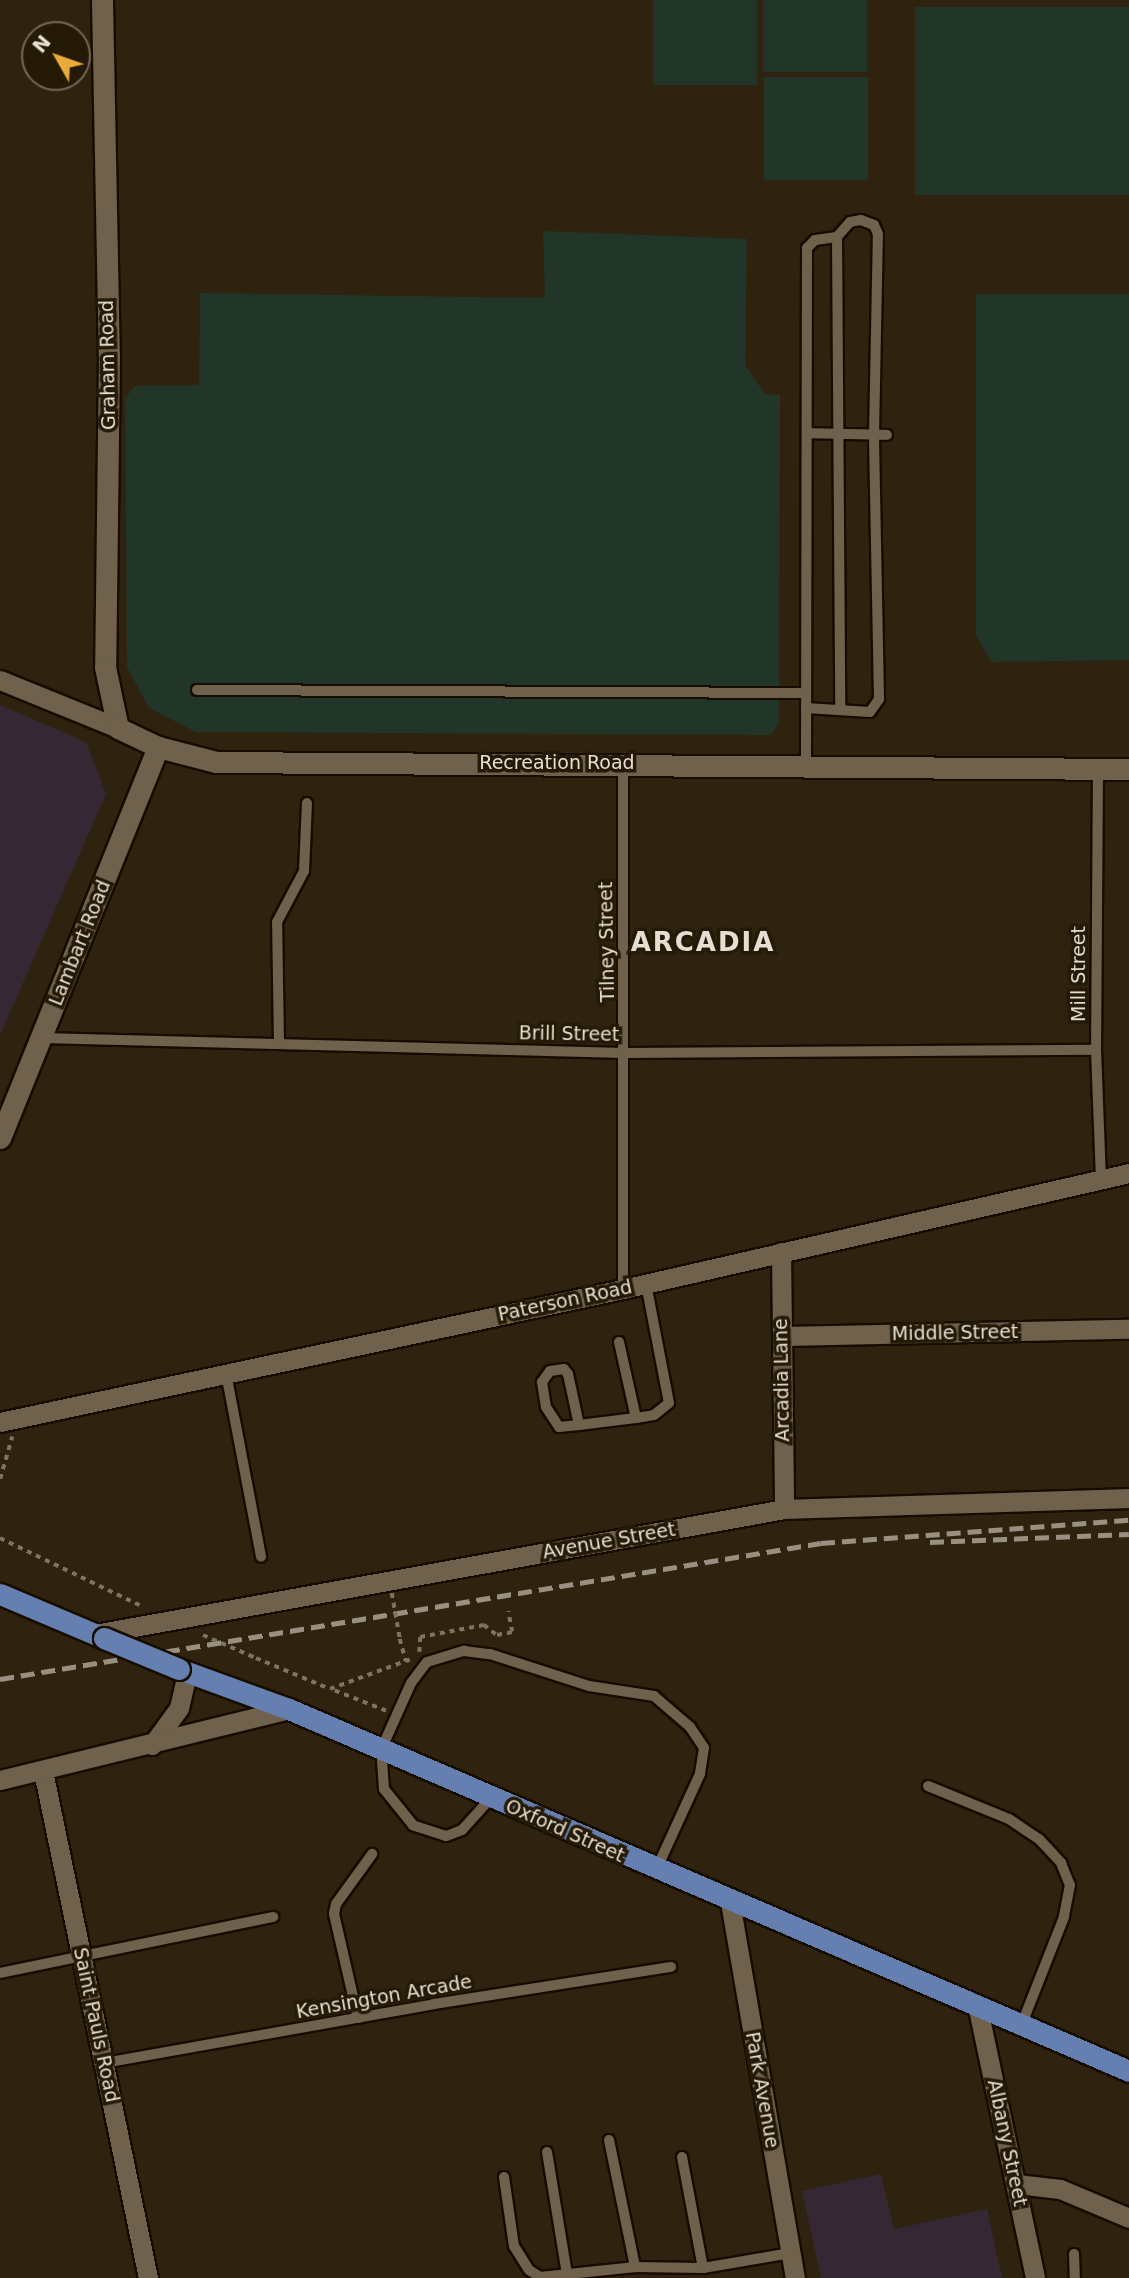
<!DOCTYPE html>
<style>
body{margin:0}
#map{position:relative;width:1129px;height:2278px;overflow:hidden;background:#2f230f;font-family:"DejaVu Sans",sans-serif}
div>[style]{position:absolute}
.education>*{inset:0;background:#352734}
.green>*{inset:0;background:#213528;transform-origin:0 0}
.path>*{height:3.5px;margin-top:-1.75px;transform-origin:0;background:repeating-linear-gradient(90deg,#7e7463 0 5px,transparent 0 10px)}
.roads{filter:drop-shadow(2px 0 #170c00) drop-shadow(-2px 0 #170c00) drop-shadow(0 2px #170c00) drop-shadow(0 -2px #170c00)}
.lane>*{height:10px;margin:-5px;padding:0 5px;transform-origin:5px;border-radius:5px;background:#6f614b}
.street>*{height:19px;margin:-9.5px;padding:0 9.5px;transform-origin:9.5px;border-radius:9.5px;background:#6f614b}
.secondary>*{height:21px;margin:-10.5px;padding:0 10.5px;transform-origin:10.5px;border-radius:10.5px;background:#6f614b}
.primary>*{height:21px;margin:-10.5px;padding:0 10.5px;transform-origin:10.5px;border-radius:10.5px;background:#667fb1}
.rail>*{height:5px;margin-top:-2.5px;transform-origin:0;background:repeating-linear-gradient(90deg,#9a9081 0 14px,transparent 0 21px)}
.path-bridge>*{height:3.5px;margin-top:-1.75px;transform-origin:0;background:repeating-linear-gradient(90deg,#7e7463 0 5px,transparent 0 10px)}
.bridges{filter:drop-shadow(2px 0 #170c00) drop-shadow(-2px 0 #170c00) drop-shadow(0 2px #170c00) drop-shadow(0 -2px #170c00)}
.primary-bridge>*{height:21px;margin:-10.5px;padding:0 10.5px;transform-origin:10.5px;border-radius:10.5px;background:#667fb1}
span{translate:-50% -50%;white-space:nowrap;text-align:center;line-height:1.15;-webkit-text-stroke:7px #251a06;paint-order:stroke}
.street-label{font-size:19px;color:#e6ded2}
.district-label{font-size:26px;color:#e6ded2;font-weight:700;letter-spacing:2px}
.north{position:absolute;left:21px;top:21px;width:70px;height:70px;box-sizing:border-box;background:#251a06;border:2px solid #726858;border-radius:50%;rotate:310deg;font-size:19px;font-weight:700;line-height:28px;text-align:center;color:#e6ded2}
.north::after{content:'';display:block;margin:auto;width:24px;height:32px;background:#ebaa39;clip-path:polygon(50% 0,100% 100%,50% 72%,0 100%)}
</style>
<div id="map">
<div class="education">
<i style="clip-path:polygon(0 705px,86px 742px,106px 794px,0 1035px)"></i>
<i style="clip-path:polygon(881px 2174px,894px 2229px,987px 2209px,1002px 2278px,821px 2278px,802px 2191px)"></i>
</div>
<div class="green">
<i style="left:653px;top:0;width:104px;height:85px"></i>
<i style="left:763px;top:0;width:104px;height:72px"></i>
<i style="left:1129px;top:7px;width:188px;height:214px;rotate:90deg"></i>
<i style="left:764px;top:77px;width:104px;height:103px"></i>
<i style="clip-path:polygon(543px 231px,747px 239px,745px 365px,765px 394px,780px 395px,779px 723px,771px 735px,196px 732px,149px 708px,127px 667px,125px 398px,135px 386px,199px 385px,200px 293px,545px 298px)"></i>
<i style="clip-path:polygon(976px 294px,1129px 294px,1129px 660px,992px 662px,976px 636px)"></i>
</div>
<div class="path">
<i style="left:0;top:1479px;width:44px;rotate:-74.1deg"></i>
<i style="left:0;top:1538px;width:157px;rotate:25.7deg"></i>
<i style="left:400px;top:1639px;width:23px;rotate:75deg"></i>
<i style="left:419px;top:1652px;width:15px;rotate:-86deg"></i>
<i style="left:420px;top:1637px;width:65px;rotate:-10.6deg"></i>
<i style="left:484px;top:1625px;width:16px;rotate:38deg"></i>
<i style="left:497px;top:1635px;width:15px;rotate:-11deg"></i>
<i style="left:512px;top:1632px;width:21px;rotate:-101deg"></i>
<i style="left:256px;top:1658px;width:80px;rotate:22.7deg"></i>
<i style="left:386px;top:1711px;width:60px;rotate:-158.6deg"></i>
<i style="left:330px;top:1689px;width:86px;rotate:-20.3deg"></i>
</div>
<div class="roads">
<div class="lane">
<i style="left:807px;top:433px;width:80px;rotate:1.4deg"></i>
<i style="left:197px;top:690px;width:609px;rotate:0.28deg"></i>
<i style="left:806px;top:708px;width:64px;rotate:3.6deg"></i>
<i style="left:870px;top:712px;width:16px;rotate:-55deg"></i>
<i style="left:879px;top:699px;width:263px;rotate:-91.1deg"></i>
<i style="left:874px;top:436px;width:202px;rotate:-88.9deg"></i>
<i style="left:878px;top:234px;width:10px;rotate:-114deg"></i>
<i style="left:874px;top:225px;width:14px;rotate:-159deg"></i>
<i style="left:861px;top:220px;width:11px;rotate:170deg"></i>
<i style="left:850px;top:222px;width:20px;rotate:131deg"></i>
<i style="left:623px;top:763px;width:526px;rotate:90deg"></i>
<i style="left:806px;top:763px;width:515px;rotate:-89.89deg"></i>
<i style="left:807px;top:248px;width:11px;rotate:-45deg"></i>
<i style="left:815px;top:240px;width:22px;rotate:-8deg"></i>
<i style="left:837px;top:237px;width:473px;rotate:89.6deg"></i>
<i style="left:1098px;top:769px;width:281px;rotate:90.4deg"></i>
<i style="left:1096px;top:1050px;width:129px;rotate:87.8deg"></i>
<i style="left:42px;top:1038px;width:583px;rotate:1.47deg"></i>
<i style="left:625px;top:1053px;width:471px;rotate:-0.4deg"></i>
<i style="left:279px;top:1044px;width:122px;rotate:-90.9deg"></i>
<i style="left:277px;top:922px;width:58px;rotate:-62.1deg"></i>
<i style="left:304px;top:871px;width:68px;rotate:-87.5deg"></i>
<i style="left:619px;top:1342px;width:78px;rotate:77.4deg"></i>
<i style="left:226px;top:1373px;width:187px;rotate:79.2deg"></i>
<i style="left:579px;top:1425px;width:52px;rotate:-102.2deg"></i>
<i style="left:568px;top:1374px;width:6px;rotate:-129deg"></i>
<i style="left:564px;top:1369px;width:14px;rotate:172deg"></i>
<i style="left:550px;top:1371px;width:14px;rotate:126deg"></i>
<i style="left:542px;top:1382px;width:25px;rotate:81deg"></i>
<i style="left:546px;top:1407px;width:24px;rotate:57deg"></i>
<i style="left:559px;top:1427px;width:20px;rotate:-6deg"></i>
<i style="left:579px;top:1425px;width:57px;rotate:-7deg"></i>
<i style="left:636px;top:1418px;width:18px;rotate:-9deg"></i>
<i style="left:654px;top:1415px;width:19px;rotate:-39deg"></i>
<i style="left:669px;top:1403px;width:121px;rotate:-100.9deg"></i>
<i style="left:928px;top:1786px;width:87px;rotate:22.2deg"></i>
<i style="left:1009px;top:1819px;width:36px;rotate:34deg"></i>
<i style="left:1039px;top:1839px;width:33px;rotate:47deg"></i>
<i style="left:1061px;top:1863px;width:24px;rotate:68deg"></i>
<i style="left:1070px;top:1885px;width:33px;rotate:101deg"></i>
<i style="left:1064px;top:1917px;width:117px;rotate:111.5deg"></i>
<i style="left:491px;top:1798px;width:43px;rotate:132.2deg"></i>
<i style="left:462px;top:1830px;width:17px;rotate:159deg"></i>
<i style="left:446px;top:1836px;width:35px;rotate:-162deg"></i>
<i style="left:413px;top:1825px;width:46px;rotate:-128.9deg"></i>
<i style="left:384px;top:1789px;width:39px;rotate:-94deg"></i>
<i style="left:381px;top:1750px;width:73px;rotate:-65.9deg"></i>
<i style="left:411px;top:1683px;width:26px;rotate:-53deg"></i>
<i style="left:427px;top:1662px;width:39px;rotate:-17deg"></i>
<i style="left:464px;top:1651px;width:26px;rotate:7deg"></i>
<i style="left:490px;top:1654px;width:104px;rotate:17.9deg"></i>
<i style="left:589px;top:1686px;width:66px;rotate:8.7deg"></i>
<i style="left:654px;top:1696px;width:48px;rotate:40.7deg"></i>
<i style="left:690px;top:1727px;width:25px;rotate:56deg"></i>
<i style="left:704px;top:1748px;width:26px;rotate:99deg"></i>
<i style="left:700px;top:1774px;width:106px;rotate:114.6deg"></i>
<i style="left:0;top:1973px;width:279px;rotate:-11.6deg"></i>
<i style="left:358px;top:2018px;width:107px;rotate:-103deg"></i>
<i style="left:334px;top:1914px;width:10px;rotate:-79deg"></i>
<i style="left:336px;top:1904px;width:62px;rotate:-54.2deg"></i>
<i style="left:104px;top:2063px;width:335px;rotate:-10.1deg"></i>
<i style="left:434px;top:2004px;width:240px;rotate:-8.9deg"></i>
<i style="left:609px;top:2140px;width:130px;rotate:78.4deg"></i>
<i style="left:547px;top:2152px;width:124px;rotate:80.7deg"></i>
<i style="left:682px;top:2157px;width:113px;rotate:79.3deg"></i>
<i style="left:504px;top:2177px;width:70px;rotate:81.8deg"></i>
<i style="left:514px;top:2246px;width:28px;rotate:58deg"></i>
<i style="left:529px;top:2270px;width:13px;rotate:32deg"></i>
<i style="left:540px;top:2277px;width:96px;rotate:-6deg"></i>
<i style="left:635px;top:2267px;width:68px;rotate:0.8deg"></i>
<i style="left:703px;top:2268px;width:89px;rotate:-9.7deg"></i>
<i style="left:1074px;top:2254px;width:24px;rotate:88deg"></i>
</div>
<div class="street">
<i style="left:0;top:680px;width:127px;rotate:22.1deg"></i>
<i style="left:781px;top:1252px;width:257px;rotate:89.3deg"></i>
<i style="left:782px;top:1336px;width:347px;rotate:-1.2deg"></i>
<i style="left:0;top:1422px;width:637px;rotate:-12.05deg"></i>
<i style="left:623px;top:1289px;width:519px;rotate:-12.91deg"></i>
<i style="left:95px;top:1634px;width:700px;rotate:-10.28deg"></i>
<i style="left:784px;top:1509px;width:345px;rotate:-1.8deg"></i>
<i style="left:152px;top:1745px;width:46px;rotate:-53.9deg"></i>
<i style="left:179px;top:1708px;width:37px;rotate:-77deg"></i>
<i style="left:43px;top:1771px;width:518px;rotate:78.3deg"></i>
<i style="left:0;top:1780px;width:298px;rotate:-13.8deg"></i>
<i style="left:730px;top:1902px;width:382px;rotate:80.2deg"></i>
<i style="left:978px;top:2009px;width:275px;rotate:78deg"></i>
<i style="left:1017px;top:2184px;width:43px;rotate:6.6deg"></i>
<i style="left:1060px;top:2189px;width:75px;rotate:22.8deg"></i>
</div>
<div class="secondary">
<i style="left:102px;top:0;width:355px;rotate:88.9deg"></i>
<i style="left:109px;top:355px;width:312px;rotate:90.7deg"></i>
<i style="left:105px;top:667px;width:62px;rotate:78deg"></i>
<i style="left:118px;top:728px;width:44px;rotate:25.4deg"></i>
<i style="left:158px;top:747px;width:60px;rotate:14.5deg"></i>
<i style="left:216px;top:762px;width:913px;rotate:0.44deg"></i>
<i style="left:0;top:1138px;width:422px;rotate:-68deg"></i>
</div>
<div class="primary">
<i style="left:0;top:1594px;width:113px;rotate:22.9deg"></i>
<i style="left:179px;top:1669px;width:117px;rotate:20deg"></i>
<i style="left:289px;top:1709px;width:915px;rotate:23.31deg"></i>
</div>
</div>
<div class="rail">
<i style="left:930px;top:1542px;width:199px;rotate:-2.3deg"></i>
<i style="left:0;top:1679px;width:832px;rotate:-9.41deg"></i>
<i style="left:821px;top:1543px;width:309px;rotate:-4.3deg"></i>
</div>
<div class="path-bridge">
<i style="left:392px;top:1593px;width:47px;rotate:80.1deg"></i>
<i style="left:203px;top:1635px;width:58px;rotate:23.5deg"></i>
</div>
<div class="bridges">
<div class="primary-bridge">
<i style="left:104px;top:1638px;width:81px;rotate:22.5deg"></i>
</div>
</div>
<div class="street-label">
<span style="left:108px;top:365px;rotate:-91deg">Graham Road</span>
<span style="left:557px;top:763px">Recreation Road</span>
<span style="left:607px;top:942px;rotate:-91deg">Tilney Street</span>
<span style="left:80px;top:943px;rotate:-68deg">Lambart Road</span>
<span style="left:1079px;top:974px;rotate:-90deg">Mill Street</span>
<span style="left:569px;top:1034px;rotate:1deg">Brill Street</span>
<span style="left:565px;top:1301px;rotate:-12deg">Paterson Road</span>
<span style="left:955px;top:1333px;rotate:-1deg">Middle Street</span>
<span style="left:782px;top:1380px;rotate:-91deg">Arcadia Lane</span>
<span style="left:609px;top:1541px;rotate:-10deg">Avenue Street</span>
<span style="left:565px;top:1831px;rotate:24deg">Oxford Street</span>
<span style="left:384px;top:1997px;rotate:-10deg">Kensington Arcade</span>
<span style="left:96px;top:2025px;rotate:78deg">Saint Pauls Road</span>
<span style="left:762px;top:2090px;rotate:80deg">Park Avenue</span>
<span style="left:1007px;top:2143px;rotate:78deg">Albany Street</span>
</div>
<div class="district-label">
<span style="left:703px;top:943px">ARCADIA</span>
</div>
<div class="north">N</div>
</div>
